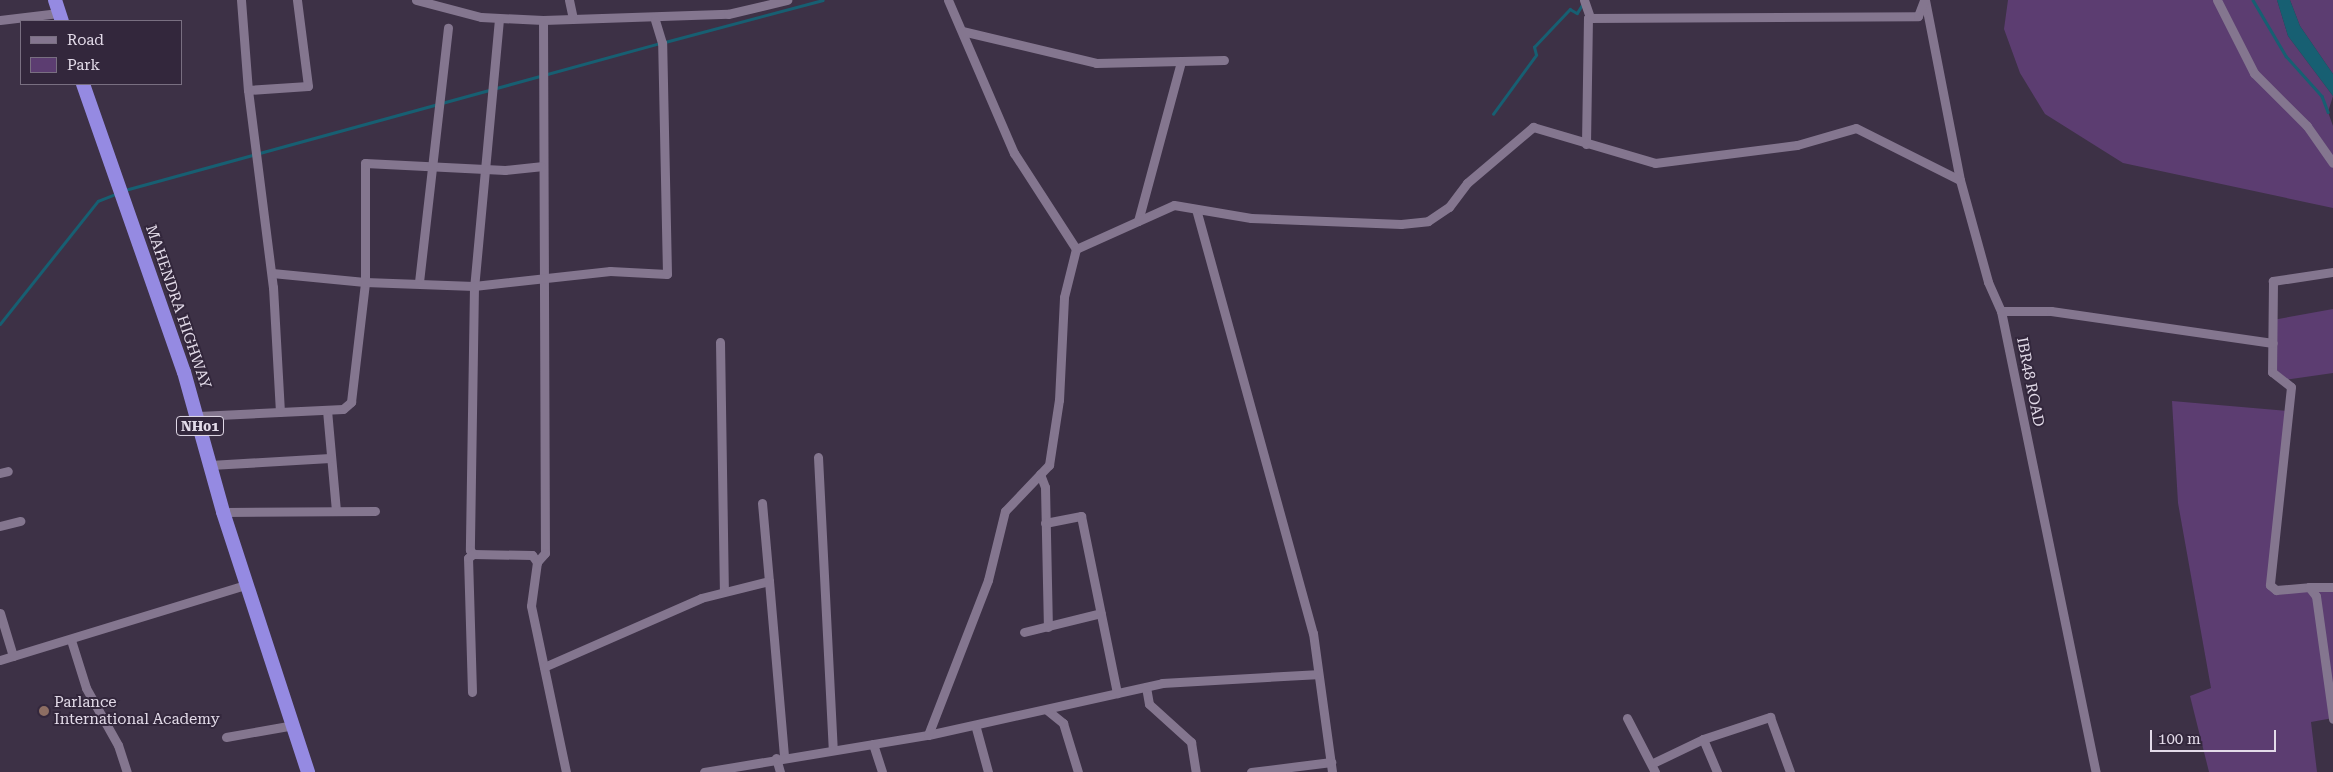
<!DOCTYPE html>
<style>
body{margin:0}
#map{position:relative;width:2333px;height:772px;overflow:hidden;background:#3d3146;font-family:"Roboto Serif",serif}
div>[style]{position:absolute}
.green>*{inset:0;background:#5c3d71}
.water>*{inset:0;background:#175f72}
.stream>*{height:2.5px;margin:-1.25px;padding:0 1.25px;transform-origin:1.25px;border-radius:1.25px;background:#175f72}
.minor>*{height:9px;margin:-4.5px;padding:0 4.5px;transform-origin:4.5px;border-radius:4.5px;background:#84768f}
.trunk>*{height:14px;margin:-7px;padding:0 7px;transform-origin:7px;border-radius:7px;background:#958ae2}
.dots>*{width:14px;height:14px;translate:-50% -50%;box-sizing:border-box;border:2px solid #33273c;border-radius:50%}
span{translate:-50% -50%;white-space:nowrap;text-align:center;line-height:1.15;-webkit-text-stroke:4px #33273c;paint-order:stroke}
.shield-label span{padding:1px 4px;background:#33273c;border:1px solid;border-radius:4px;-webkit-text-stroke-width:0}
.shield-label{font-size:14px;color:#e3dbe9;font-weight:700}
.street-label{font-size:15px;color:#e3dbe9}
.poi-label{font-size:15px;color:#e3dbe9}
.left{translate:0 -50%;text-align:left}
.legend{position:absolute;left:20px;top:20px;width:162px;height:65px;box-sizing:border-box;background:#33273c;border:1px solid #796f81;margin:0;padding:6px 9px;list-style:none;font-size:15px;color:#e3dbe9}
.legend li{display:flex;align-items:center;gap:10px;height:25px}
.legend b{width:25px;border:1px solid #796f81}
.scale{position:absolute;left:2150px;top:730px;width:126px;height:22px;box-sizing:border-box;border:2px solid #e3dbe9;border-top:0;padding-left:6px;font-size:15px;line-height:18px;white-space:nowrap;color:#e3dbe9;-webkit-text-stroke:4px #33273c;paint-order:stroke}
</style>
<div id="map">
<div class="green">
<i style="clip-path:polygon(2008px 0,2277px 0,2288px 36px,2333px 96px,2328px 112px,2333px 126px,2333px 208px,2123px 163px,2045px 114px,2020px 73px,2004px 29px)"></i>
<i style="clip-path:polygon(2290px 0,2333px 0,2333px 74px,2300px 26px)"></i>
<i style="clip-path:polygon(2333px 309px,2333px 373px,2284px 380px,2272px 372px,2273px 320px)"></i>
<i style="clip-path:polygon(2172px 401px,2288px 411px,2270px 585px,2276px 590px,2333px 587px,2333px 718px,2311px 722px,2317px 772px,2209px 772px,2190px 696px,2211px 688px,2178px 503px)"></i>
</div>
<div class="water">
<i style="clip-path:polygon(2277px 0,2290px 0,2300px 26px,2333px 74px,2333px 96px,2288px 36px)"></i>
</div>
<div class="stream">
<i style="left:2253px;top:0;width:65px;rotate:59.5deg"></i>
<i style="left:2286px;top:56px;width:54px;rotate:48deg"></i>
<i style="left:2322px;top:96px;width:17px;rotate:69deg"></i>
<i style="left:665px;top:42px;width:163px;rotate:-14.9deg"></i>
<i style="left:1493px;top:114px;width:73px;rotate:-53.9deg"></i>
<i style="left:1536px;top:55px;width:8px;rotate:-104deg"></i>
<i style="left:1534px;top:47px;width:52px;rotate:-46.5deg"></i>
<i style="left:1570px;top:9px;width:8px;rotate:30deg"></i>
<i style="left:1577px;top:13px;width:9px;rotate:-58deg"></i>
<i style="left:125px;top:190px;width:555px;rotate:-15.36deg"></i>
<i style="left:0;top:324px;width:157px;rotate:-51.5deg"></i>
<i style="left:98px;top:201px;width:18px;rotate:-22deg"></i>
</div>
<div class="minor">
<i style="left:241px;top:0;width:90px;rotate:85.6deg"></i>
<i style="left:248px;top:90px;width:60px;rotate:-3.8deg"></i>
<i style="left:308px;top:86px;width:87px;rotate:-97.3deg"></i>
<i style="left:416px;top:0;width:67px;rotate:14.7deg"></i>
<i style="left:481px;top:17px;width:62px;rotate:2.8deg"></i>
<i style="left:543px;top:20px;width:185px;rotate:-1.9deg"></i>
<i style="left:728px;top:14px;width:61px;rotate:-13.3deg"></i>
<i style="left:569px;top:0;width:19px;rotate:78deg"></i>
<i style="left:948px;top:0;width:167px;rotate:66.7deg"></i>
<i style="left:1014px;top:153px;width:114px;rotate:57.1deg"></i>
<i style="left:1584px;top:0;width:18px;rotate:71deg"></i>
<i style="left:1925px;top:0;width:183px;rotate:79deg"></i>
<i style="left:1960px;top:180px;width:106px;rotate:74.6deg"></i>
<i style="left:1988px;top:282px;width:32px;rotate:66deg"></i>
<i style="left:2001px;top:311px;width:471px;rotate:78.4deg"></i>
<i style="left:2217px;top:0;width:82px;rotate:63.1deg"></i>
<i style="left:2254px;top:73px;width:75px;rotate:45deg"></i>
<i style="left:2307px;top:126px;width:45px;rotate:54.9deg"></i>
<i style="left:499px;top:19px;width:268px;rotate:95.3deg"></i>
<i style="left:474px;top:286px;width:264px;rotate:90.9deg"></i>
<i style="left:470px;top:550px;width:5px;rotate:53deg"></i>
<i style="left:473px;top:554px;width:59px;rotate:1deg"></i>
<i style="left:532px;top:555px;width:9px;rotate:54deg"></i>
<i style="left:0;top:20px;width:59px;rotate:-6.8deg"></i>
<i style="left:543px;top:20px;width:533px;rotate:89.79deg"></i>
<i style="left:545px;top:553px;width:12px;rotate:132deg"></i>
<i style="left:537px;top:562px;width:44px;rotate:97.8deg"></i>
<i style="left:531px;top:606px;width:170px;rotate:78.1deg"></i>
<i style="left:962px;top:31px;width:138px;rotate:13.4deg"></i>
<i style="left:1096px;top:63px;width:128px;rotate:-1.3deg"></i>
<i style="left:248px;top:90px;width:199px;rotate:82.8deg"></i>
<i style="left:273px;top:287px;width:125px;rotate:86.8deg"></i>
<i style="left:1586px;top:144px;width:126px;rotate:-89.1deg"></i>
<i style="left:1588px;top:18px;width:330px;rotate:-0.3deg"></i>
<i style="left:1918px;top:16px;width:17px;rotate:-69deg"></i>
<i style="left:1196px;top:209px;width:440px;rotate:74.6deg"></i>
<i style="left:1313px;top:633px;width:140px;rotate:82.2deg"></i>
<i style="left:1138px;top:221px;width:162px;rotate:-74.9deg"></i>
<i style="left:2333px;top:272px;width:61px;rotate:171.5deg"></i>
<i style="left:2273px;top:281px;width:91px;rotate:90.6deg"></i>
<i style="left:2272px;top:372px;width:24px;rotate:38deg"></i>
<i style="left:2291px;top:387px;width:199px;rotate:96.1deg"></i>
<i style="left:2270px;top:585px;width:8px;rotate:40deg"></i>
<i style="left:2276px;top:590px;width:33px;rotate:-5deg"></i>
<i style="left:2309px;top:587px;width:11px;rotate:52deg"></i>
<i style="left:2316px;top:596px;width:124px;rotate:82.1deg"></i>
<i style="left:272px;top:273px;width:93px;rotate:5.5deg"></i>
<i style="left:365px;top:282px;width:119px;rotate:-90deg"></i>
<i style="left:365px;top:163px;width:140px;rotate:2.9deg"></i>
<i style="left:505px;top:170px;width:36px;rotate:-6deg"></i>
<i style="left:419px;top:282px;width:256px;rotate:-83.5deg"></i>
<i style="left:2001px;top:311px;width:50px"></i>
<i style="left:2051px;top:311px;width:224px;rotate:8.2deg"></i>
<i style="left:720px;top:342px;width:249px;rotate:89.1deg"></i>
<i style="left:327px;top:410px;width:101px;rotate:84.9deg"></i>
<i style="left:198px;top:416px;width:145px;rotate:-2.8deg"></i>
<i style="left:343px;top:409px;width:11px;rotate:-41deg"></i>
<i style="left:351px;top:402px;width:121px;rotate:-83.3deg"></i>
<i style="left:365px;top:282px;width:109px;rotate:2.1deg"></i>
<i style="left:474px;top:286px;width:137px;rotate:-6.3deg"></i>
<i style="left:610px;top:271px;width:57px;rotate:3deg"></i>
<i style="left:667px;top:274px;width:231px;rotate:-91.2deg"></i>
<i style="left:662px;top:43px;width:24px;rotate:-107deg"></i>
<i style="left:818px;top:457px;width:292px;rotate:87.1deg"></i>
<i style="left:210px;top:465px;width:120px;rotate:-3.3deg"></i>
<i style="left:0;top:473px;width:8px;rotate:-14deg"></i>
<i style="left:1040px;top:474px;width:14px;rotate:69deg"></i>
<i style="left:1045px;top:487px;width:140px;rotate:88.8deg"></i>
<i style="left:762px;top:503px;width:78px;rotate:84.9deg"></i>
<i style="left:223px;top:512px;width:152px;rotate:-0.4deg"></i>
<i style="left:1045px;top:523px;width:37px;rotate:-11deg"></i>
<i style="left:1081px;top:516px;width:181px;rotate:78.5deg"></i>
<i style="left:0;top:526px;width:21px;rotate:-14deg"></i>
<i style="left:2309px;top:587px;width:24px"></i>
<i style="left:0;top:613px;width:45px;rotate:73.2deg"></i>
<i style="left:1024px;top:632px;width:79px;rotate:-13.9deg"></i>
<i style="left:71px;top:640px;width:50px;rotate:72.6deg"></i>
<i style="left:86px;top:688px;width:65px;rotate:60.7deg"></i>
<i style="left:118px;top:745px;width:28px;rotate:72deg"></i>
<i style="left:0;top:660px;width:259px;rotate:-17deg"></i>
<i style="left:544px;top:667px;width:171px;rotate:-23.7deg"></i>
<i style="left:701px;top:598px;width:70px;rotate:-14deg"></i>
<i style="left:769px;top:581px;width:176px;rotate:85.1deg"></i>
<i style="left:1146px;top:687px;width:17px;rotate:80deg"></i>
<i style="left:1149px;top:704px;width:57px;rotate:42.1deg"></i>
<i style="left:1191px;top:742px;width:30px;rotate:81deg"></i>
<i style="left:472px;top:692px;width:134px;rotate:-91.7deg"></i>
<i style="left:468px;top:558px;width:6px;rotate:-39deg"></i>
<i style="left:1047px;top:710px;width:21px;rotate:39deg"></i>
<i style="left:1063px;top:723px;width:51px;rotate:73deg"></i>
<i style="left:1627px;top:718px;width:61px;rotate:62.6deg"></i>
<i style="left:976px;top:728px;width:46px;rotate:74.7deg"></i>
<i style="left:928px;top:735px;width:240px;rotate:-12.5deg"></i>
<i style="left:1162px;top:683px;width:154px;rotate:-3.3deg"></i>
<i style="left:226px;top:737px;width:69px;rotate:-10deg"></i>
<i style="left:1703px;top:739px;width:71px;rotate:-18.2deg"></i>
<i style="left:1770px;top:717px;width:59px;rotate:70deg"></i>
<i style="left:873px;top:744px;width:29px;rotate:72deg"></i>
<i style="left:776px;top:758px;width:15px;rotate:74deg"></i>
<i style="left:1653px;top:763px;width:55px;rotate:-25.6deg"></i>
<i style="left:1703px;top:739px;width:36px;rotate:67deg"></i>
<i style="left:704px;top:772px;width:227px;rotate:-9.4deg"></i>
<i style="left:928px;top:735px;width:166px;rotate:-68.8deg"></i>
<i style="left:988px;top:580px;width:71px;rotate:-76.2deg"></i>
<i style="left:1005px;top:511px;width:64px;rotate:-46.3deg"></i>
<i style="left:1049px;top:465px;width:66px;rotate:-81.3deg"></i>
<i style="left:1059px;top:400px;width:103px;rotate:-87.2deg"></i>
<i style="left:1064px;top:297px;width:49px;rotate:-76deg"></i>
<i style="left:1076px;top:249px;width:107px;rotate:-24.2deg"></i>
<i style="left:1174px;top:205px;width:78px;rotate:9.6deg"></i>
<i style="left:1251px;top:218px;width:150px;rotate:2.3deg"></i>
<i style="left:1401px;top:224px;width:27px;rotate:-6deg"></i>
<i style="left:1428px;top:221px;width:25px;rotate:-34deg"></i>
<i style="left:1449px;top:207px;width:30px;rotate:-53deg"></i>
<i style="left:1467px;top:183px;width:87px;rotate:-40.3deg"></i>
<i style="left:1533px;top:127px;width:127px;rotate:16.4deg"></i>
<i style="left:1655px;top:163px;width:143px;rotate:-7.2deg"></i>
<i style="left:1797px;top:145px;width:61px;rotate:-16.1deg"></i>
<i style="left:1856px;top:128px;width:116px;rotate:26.6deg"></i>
<i style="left:1251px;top:772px;width:81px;rotate:-7.1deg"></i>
</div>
<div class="trunk">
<i style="left:55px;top:0;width:22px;rotate:72deg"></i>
<i style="left:83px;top:84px;width:305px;rotate:70.7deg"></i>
<i style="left:184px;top:372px;width:145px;rotate:74.4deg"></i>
<i style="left:223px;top:512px;width:274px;rotate:71.9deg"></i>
</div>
<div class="dots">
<i style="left:44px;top:711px;background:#8d6e63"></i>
</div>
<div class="shield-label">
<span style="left:200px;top:426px">NH01</span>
</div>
<div class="street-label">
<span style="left:178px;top:307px;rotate:71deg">MAHENDRA HIGHWAY</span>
<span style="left:2030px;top:382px;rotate:79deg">IBR48 ROAD</span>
</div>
<div class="poi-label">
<span class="left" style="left:54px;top:711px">Parlance<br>International Academy</span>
</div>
<ul class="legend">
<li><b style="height:6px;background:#84768f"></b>Road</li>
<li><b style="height:14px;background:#5c3d71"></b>Park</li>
</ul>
<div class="scale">100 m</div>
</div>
